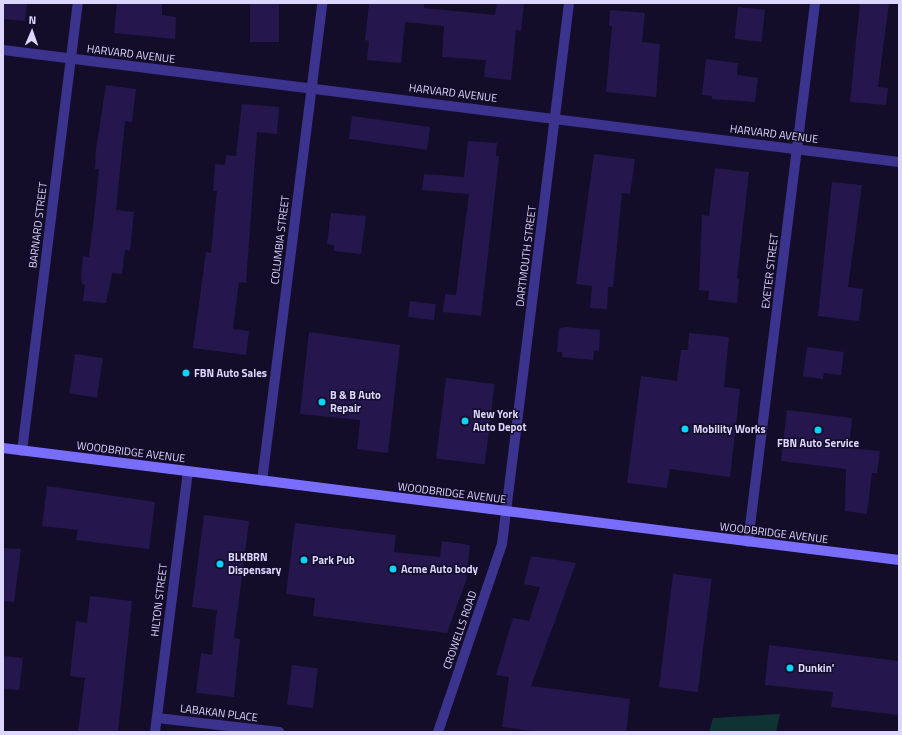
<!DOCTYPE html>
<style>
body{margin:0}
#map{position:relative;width:902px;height:735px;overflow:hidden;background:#140d29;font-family:"Titillium Web",sans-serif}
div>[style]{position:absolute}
.green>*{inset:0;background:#0f3334}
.building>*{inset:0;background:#25174d;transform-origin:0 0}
.street>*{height:10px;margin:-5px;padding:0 5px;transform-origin:5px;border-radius:5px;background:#3c338e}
.secondary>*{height:10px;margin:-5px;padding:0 5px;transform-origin:5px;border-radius:5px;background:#796dff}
.dots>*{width:11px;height:11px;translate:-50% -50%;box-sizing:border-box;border:2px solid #140d29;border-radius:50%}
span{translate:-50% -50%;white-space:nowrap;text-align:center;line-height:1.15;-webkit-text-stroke:3px #140d29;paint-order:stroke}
.street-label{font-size:11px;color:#ddd6ff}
.poi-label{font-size:11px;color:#ddd6ff;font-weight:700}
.left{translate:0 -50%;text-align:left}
.frame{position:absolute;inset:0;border:4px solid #ddd6ff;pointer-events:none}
.north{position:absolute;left:12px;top:12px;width:40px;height:40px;-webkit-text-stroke:3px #140d29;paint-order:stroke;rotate:2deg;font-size:11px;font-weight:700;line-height:16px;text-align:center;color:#ddd6ff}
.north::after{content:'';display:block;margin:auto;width:14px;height:18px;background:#ddd6ff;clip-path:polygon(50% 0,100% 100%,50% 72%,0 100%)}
</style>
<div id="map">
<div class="green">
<i style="clip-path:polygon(780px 714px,776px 732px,709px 732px,713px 718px)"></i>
</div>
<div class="building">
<i style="clip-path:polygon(3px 3px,27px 3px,25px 21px,3px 19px)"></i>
<i style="clip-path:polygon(117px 3px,162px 4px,162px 15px,176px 17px,175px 39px,114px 33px)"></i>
<i style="left:250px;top:3px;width:29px;height:39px"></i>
<i style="clip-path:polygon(369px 3px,424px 3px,424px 8px,495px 15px,497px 3px,524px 3px,521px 31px,516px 30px,511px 80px,484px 77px,486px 60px,442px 57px,444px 26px,405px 22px,401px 63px,367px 60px,369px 41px,365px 40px)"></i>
<i style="clip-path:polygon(860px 3px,889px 3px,878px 87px,888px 88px,886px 105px,850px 102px)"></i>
<i style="left:738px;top:7px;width:27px;height:32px;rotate:6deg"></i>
<i style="clip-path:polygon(610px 10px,645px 13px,642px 42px,660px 44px,656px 97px,606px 92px,612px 26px,609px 26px)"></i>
<i style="clip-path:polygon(706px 59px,738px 63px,737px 75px,758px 78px,755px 102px,712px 99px,712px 96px,702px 95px)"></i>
<i style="clip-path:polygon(106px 85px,136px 89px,132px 122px,125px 121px,116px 210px,134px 212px,130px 251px,125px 250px,122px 274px,112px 273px,106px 303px,83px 301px,85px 285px,82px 284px,81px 276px,83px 256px,89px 257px,95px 208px,99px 169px,95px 169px,96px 149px)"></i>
<i style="clip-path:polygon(242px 104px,279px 107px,277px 134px,257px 132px,246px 283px,239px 282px,233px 329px,249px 331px,246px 355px,193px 348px,206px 252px,211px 253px,217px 191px,213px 191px,215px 164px,225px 165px,226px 155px,236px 156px)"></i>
<i style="left:352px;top:116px;width:79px;height:23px;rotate:8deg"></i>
<i style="clip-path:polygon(468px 141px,497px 143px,496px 156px,499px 156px,481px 316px,443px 312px,445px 294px,456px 295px,469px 194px,422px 190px,424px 174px,464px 177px)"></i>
<i style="clip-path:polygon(594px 154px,635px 159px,630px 194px,622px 193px,613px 287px,608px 287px,607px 309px,590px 308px,592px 286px,576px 284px)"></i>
<i style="clip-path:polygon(715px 168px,749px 172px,737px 278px,739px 279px,737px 303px,708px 300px,709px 291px,699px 290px,702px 215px,709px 216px)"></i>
<i style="clip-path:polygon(832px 182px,862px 185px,848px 287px,863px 289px,859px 321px,818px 316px)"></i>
<i style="clip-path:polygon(331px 213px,366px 216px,361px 254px,334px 251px,334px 245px,327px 244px)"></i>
<i style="left:410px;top:301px;width:26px;height:16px;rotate:7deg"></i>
<i style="clip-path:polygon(565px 327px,600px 330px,599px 351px,594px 350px,593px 360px,562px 357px,562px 352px,557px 352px,559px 329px)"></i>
<i style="clip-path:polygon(309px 332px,400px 345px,388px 453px,357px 449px,360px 420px,300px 414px)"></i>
<i style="clip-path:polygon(689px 333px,729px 337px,724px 387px,740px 389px,730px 477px,670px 469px,667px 488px,627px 483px,641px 376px,677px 381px,681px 350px,688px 350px)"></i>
<i style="clip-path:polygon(807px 347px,844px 352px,841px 375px,824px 373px,823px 379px,803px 376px)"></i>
<i style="left:75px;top:354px;width:28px;height:40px;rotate:8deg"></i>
<i style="left:446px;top:378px;width:49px;height:81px;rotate:7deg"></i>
<i style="clip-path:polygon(787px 410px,852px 418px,849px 448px,880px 451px,877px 473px,872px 473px,867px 514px,845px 511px,846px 469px,781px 461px)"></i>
<i style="clip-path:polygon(47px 486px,155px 502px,149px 549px,76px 540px,78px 530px,42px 526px)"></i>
<i style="clip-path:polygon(204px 515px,249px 521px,234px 638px,240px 639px,234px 697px,196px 693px,201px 653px,212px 655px,217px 610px,192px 607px)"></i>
<i style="clip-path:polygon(295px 523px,396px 535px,394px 552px,440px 557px,442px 541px,470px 545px,466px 581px,447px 633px,313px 616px,315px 598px,286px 594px)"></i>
<i style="clip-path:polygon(3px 548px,21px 549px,14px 602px,3px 601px)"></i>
<i style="clip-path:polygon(531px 556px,576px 563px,531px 686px,630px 699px,626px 732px,541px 732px,502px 727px,509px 677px,496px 675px,513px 618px,529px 621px,540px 587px,524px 584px)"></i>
<i style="left:673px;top:574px;width:39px;height:114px;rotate:7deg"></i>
<i style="clip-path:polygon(90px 596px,132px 601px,118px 732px,78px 732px,85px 678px,70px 676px,76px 621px,87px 623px)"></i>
<i style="clip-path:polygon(769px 645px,899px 661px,899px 715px,831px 707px,833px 692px,765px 685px)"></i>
<i style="clip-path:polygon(3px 656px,23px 658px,19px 690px,3px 689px)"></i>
<i style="left:292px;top:665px;width:26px;height:40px;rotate:7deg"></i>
</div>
<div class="street">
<i style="left:3px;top:50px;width:903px;rotate:7.13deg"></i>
<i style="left:22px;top:451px;width:451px;rotate:-82.9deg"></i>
<i style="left:262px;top:481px;width:482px;rotate:-82.8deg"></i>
<i style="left:748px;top:542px;width:543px;rotate:-82.91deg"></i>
<i style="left:157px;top:718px;width:123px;rotate:6.5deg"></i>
<i style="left:155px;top:732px;width:262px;rotate:-82.8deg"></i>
<i style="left:438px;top:732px;width:199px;rotate:-71.2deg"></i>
<i style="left:502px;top:544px;width:545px;rotate:-82.94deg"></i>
</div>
<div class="secondary">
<i style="left:3px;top:448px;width:903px;rotate:7.13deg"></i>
</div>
<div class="dots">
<i style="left:186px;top:373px;background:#02d6ff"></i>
<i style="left:322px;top:402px;background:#02d6ff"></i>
<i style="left:465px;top:421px;background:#02d6ff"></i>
<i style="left:685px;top:429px;background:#02d6ff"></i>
<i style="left:818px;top:430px;background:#02d6ff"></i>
<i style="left:304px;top:560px;background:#02d6ff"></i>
<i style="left:220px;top:564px;background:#02d6ff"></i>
<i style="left:393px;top:569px;background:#02d6ff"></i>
<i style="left:790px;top:668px;background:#02d6ff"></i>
</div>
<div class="street-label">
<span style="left:131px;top:54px;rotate:7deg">HARVARD AVENUE</span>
<span style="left:453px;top:93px;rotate:7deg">HARVARD AVENUE</span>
<span style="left:774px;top:134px;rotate:7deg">HARVARD AVENUE</span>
<span style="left:38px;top:225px;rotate:-83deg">BARNARD STREET</span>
<span style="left:280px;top:240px;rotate:-83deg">COLUMBIA STREET</span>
<span style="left:526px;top:256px;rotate:-83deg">DARTMOUTH STREET</span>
<span style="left:770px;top:271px;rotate:-83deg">EXETER STREET</span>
<span style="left:131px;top:452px;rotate:7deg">WOODBRIDGE AVENUE</span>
<span style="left:452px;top:493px;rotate:7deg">WOODBRIDGE AVENUE</span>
<span style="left:774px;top:533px;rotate:7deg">WOODBRIDGE AVENUE</span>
<span style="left:159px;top:600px;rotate:-83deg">HILTON STREET</span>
<span style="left:460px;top:630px;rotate:-71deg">CROWELLS ROAD</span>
<span style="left:219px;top:713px;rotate:7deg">LABAKAN PLACE</span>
</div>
<div class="poi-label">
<span class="left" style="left:194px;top:373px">FBN Auto Sales</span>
<span class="left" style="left:330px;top:402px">B &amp; B Auto<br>Repair</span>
<span class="left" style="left:473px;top:421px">New York<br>Auto Depot</span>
<span class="left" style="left:693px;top:429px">Mobility Works</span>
<span style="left:818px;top:443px">FBN Auto Service</span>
<span class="left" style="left:228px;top:564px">BLKBRN<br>Dispensary</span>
<span class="left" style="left:312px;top:560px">Park Pub</span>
<span class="left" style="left:401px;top:569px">Acme Auto body</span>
<span class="left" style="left:798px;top:668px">Dunkin'</span>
</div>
<div class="frame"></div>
<div class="north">N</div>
</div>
